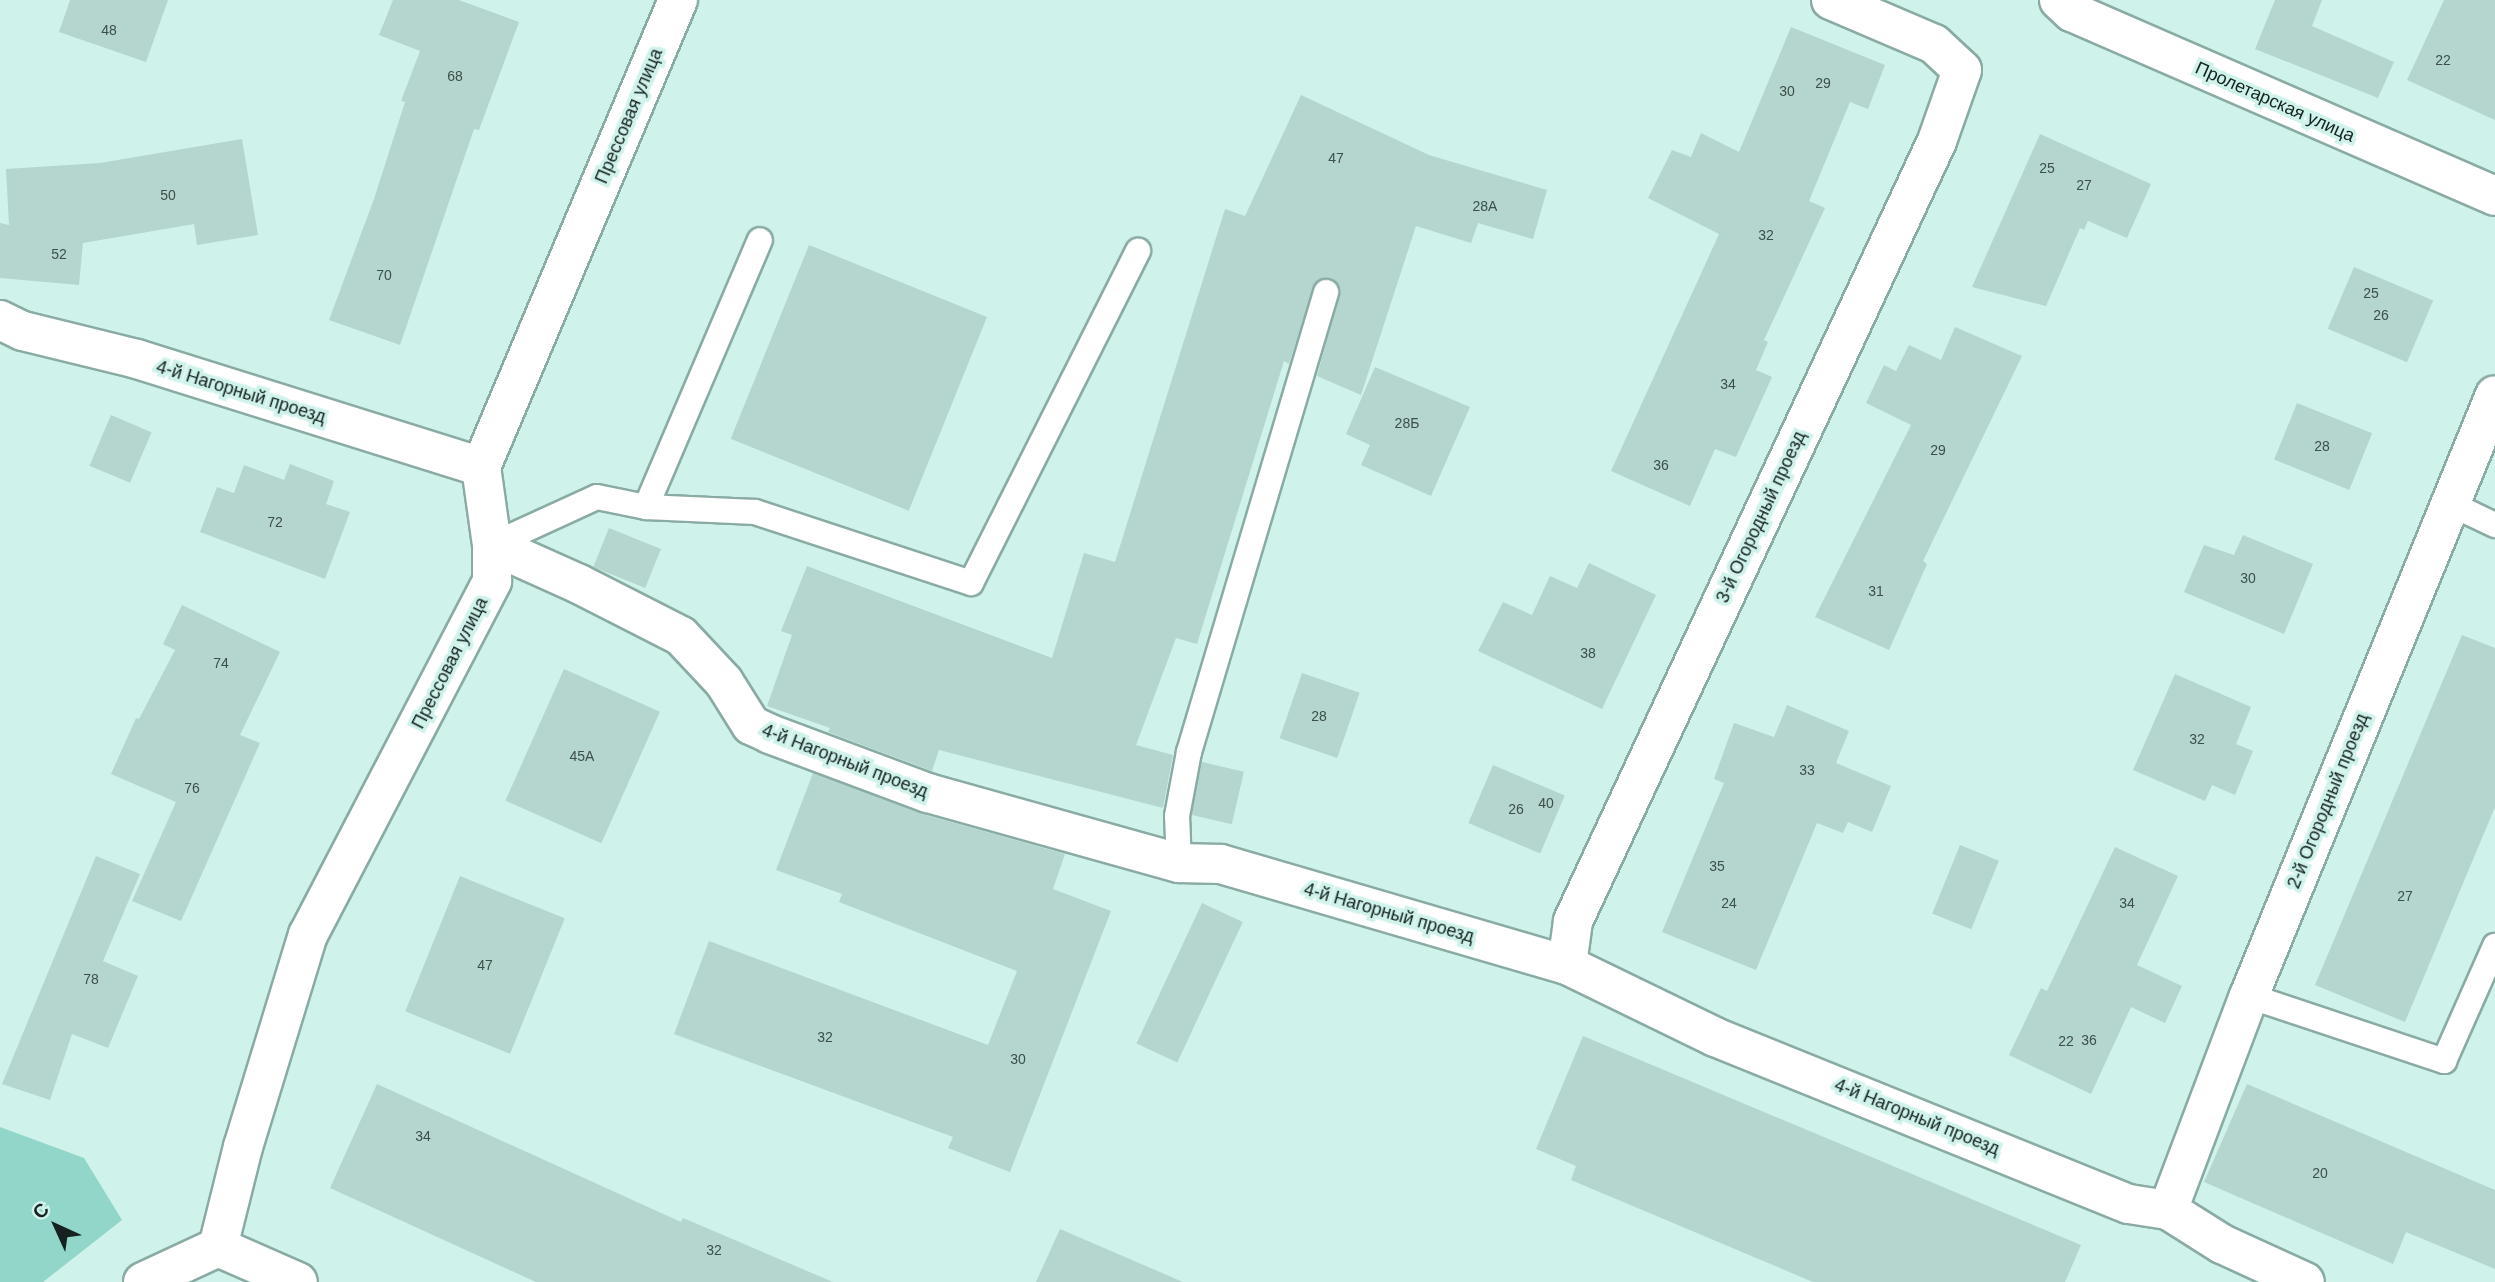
<!DOCTYPE html>
<meta charset="utf-8">
<style>
body{margin:0}
#map{position:relative;width:2495px;height:1282px;overflow:hidden;background:#cff2eb;font-family:Helvetica,sans-serif}
div>[style]{position:absolute}
.green>*{inset:0;background:#91d6c8}
.building>*{inset:0;background:#b4d6ce;transform-origin:0 0}
.roads{filter:drop-shadow(2px 0 #8aaba4) drop-shadow(-2px 0 #8aaba4) drop-shadow(0 2px #8aaba4) drop-shadow(0 -2px #8aaba4)}
.lane>*{height:24px;margin:-12px;padding:0 12px;transform-origin:12px;border-radius:12px;background:#fff}
.street>*{height:38px;margin:-19px;padding:0 19px;transform-origin:19px;border-radius:19px;background:#fff}
.secondary>*{height:38px;margin:-19px;padding:0 19px;transform-origin:19px;border-radius:19px;background:#fff}
span{translate:-50% -50%;white-space:nowrap;text-align:center;line-height:1.15;-webkit-text-stroke:7px #cff2eb;paint-order:stroke}
.number-label{font-size:14px;color:#3d4f4b}
.number-label span{-webkit-text-stroke-width:0}
.street-label{font-size:18px;color:#15221f}
.north{position:absolute;left:21px;top:1191px;width:70px;height:70px;-webkit-text-stroke:5px #cff2eb;paint-order:stroke;rotate:315deg;font-size:19px;font-weight:700;line-height:28px;text-align:center;color:#15221f}
.north::after{content:'';display:block;margin:auto;width:24px;height:32px;background:#15221f;clip-path:polygon(50% 0,100% 100%,50% 72%,0 100%)}
</style>
<div id="map">
<div class="green">
<i style="clip-path:polygon(0 1127px,84px 1158px,122px 1220px,43px 1282px,0 1282px)"></i>
</div>
<div class="building">
<i style="clip-path:polygon(70px 0,168px 0,146px 62px,59px 32px)"></i>
<i style="clip-path:polygon(393px 0,459px 0,519px 22px,479px 130px,474px 129px,400px 345px,329px 320px,374px 199px,405px 102px,401px 101px,420px 51px,379px 35px)"></i>
<i style="clip-path:polygon(2275px 0,2322px 0,2312px 26px,2394px 62px,2378px 98px,2255px 49px)"></i>
<i style="clip-path:polygon(2444px 0,2495px 0,2495px 120px,2407px 80px)"></i>
<i style="clip-path:polygon(1791px 27px,1885px 65px,1868px 109px,1850px 102px,1809px 201px,1825px 208px,1764px 340px,1768px 342px,1756px 370px,1772px 377px,1736px 457px,1715px 449px,1690px 506px,1611px 471px,1719px 234px,1648px 198px,1672px 150px,1691px 157px,1701px 133px,1739px 152px)"></i>
<i style="clip-path:polygon(1301px 95px,1429px 155px,1547px 190px,1533px 239px,1478px 223px,1471px 243px,1416px 226px,1361px 395px,1317px 376px,1341px 289px,1331px 278px,1315px 282px,1289px 364px,1284px 361px,1197px 644px,1176px 638px,1136px 745px,1173px 755px,1163px 808px,939px 750px,932px 771px,828px 732px,830px 728px,767px 706px,792px 635px,781px 631px,807px 566px,1052px 658px,1084px 553px,1115px 562px,1225px 209px,1245px 216px)"></i>
<i style="clip-path:polygon(2040px 134px,2151px 184px,2127px 238px,2088px 221px,2084px 230px,2080px 228px,2046px 306px,1972px 287px)"></i>
<i style="clip-path:polygon(242px 139px,258px 235px,197px 245px,194px 224px,83px 243px,79px 285px,0 278px,0 223px,9px 225px,6px 169px,100px 163px)"></i>
<i style="left:809px;top:245px;width:192px;height:209px;rotate:22deg"></i>
<i style="left:2354px;top:267px;width:86px;height:67px;rotate:23deg"></i>
<i style="clip-path:polygon(1955px 327px,2022px 356px,1923px 561px,1927px 564px,1889px 650px,1815px 617px,1911px 425px,1866px 403px,1884px 365px,1896px 371px,1909px 345px,1941px 360px)"></i>
<i style="clip-path:polygon(1375px 367px,1470px 407px,1431px 496px,1361px 465px,1370px 445px,1346px 434px)"></i>
<i style="left:2297px;top:403px;width:81px;height:61px;rotate:22deg"></i>
<i style="left:111px;top:415px;width:44px;height:55px;rotate:23deg"></i>
<i style="clip-path:polygon(290px 464px,334px 481px,326px 504px,350px 512px,325px 579px,200px 532px,217px 487px,234px 493px,244px 465px,284px 480px)"></i>
<i style="left:609px;top:528px;width:56px;height:42px;rotate:22deg"></i>
<i style="clip-path:polygon(2243px 535px,2313px 564px,2284px 634px,2184px 592px,2204px 545px,2234px 555px)"></i>
<i style="clip-path:polygon(1589px 563px,1656px 595px,1602px 709px,1478px 651px,1503px 602px,1532px 615px,1550px 576px,1577px 588px)"></i>
<i style="clip-path:polygon(182px 605px,280px 652px,240px 735px,260px 743px,181px 921px,132px 901px,176px 802px,111px 774px,136px 718px,139px 719px,175px 650px,163px 644px)"></i>
<i style="clip-path:polygon(2462px 635px,2495px 648px,2495px 807px,2405px 1022px,2315px 985px)"></i>
<i style="left:564px;top:669px;width:105px;height:144px;rotate:24deg"></i>
<i style="left:1302px;top:673px;width:61px;height:69px;rotate:19deg"></i>
<i style="clip-path:polygon(2175px 674px,2251px 707px,2236px 744px,2253px 751px,2235px 795px,2212px 785px,2205px 801px,2133px 770px)"></i>
<i style="clip-path:polygon(1787px 705px,1849px 731px,1836px 763px,1891px 786px,1872px 832px,1848px 822px,1843px 833px,1817px 823px,1756px 970px,1662px 932px,1724px 783px,1714px 779px,1734px 723px,1774px 737px)"></i>
<i style="left:1202px;top:762px;width:43px;height:54px;rotate:13deg"></i>
<i style="left:1493px;top:765px;width:78px;height:63px;rotate:23deg"></i>
<i style="clip-path:polygon(813px 773px,922px 814px,1065px 854px,1053px 889px,1111px 911px,1010px 1172px,948px 1148px,953px 1137px,674px 1034px,709px 941px,988px 1045px,1017px 971px,839px 902px,842px 894px,776px 870px)"></i>
<i style="left:1960px;top:845px;width:42px;height:74px;rotate:22deg"></i>
<i style="clip-path:polygon(2115px 847px,2178px 876px,2137px 965px,2182px 986px,2165px 1023px,2131px 1007px,2091px 1094px,2009px 1055px,2041px 988px,2047px 991px)"></i>
<i style="clip-path:polygon(96px 856px,140px 874px,103px 961px,138px 976px,108px 1048px,72px 1034px,50px 1100px,2px 1084px)"></i>
<i style="left:460px;top:876px;width:113px;height:146px;rotate:22deg"></i>
<i style="left:1202px;top:903px;width:45px;height:155px;rotate:25deg"></i>
<i style="clip-path:polygon(1583px 1036px,2081px 1245px,2065px 1282px,1813px 1282px,1571px 1180px,1576px 1166px,1536px 1149px)"></i>
<i style="clip-path:polygon(377px 1084px,681px 1222px,683px 1218px,833px 1282px,536px 1282px,330px 1188px)"></i>
<i style="clip-path:polygon(2247px 1084px,2495px 1190px,2495px 1269px,2406px 1232px,2393px 1264px,2204px 1182px)"></i>
<i style="clip-path:polygon(1060px 1229px,1183px 1282px,1036px 1282px)"></i>
</div>
<div class="roads">
<div class="lane">
<i style="left:2449px;top:503px;width:51px;rotate:25.6deg"></i>
<i style="left:646px;top:507px;width:290px;rotate:-66.9deg"></i>
<i style="left:492px;top:545px;width:115px;rotate:-24.6deg"></i>
<i style="left:597px;top:497px;width:50px;rotate:11.5deg"></i>
<i style="left:646px;top:507px;width:109px;rotate:2.6deg"></i>
<i style="left:755px;top:512px;width:227px;rotate:18.2deg"></i>
<i style="left:971px;top:583px;width:372px;rotate:-63.3deg"></i>
<i style="left:1179px;top:863px;width:47px;rotate:-92.4deg"></i>
<i style="left:1177px;top:816px;width:65px;rotate:-79.4deg"></i>
<i style="left:1189px;top:752px;width:480px;rotate:-73.4deg"></i>
<i style="left:2249px;top:996px;width:206px;rotate:18.4deg"></i>
<i style="left:2444px;top:1061px;width:126px;rotate:-66.1deg"></i>
</div>
<div class="street">
<i style="left:2059px;top:0;width:18px;rotate:43deg"></i>
<i style="left:2072px;top:12px;width:461px;rotate:23.5deg"></i>
<i style="left:0;top:320px;width:25px;rotate:26deg"></i>
<i style="left:23px;top:331px;width:117px;rotate:13.8deg"></i>
<i style="left:137px;top:359px;width:361px;rotate:17.4deg"></i>
<i style="left:492px;top:545px;width:95px;rotate:24.1deg"></i>
<i style="left:579px;top:584px;width:114px;rotate:27deg"></i>
<i style="left:681px;top:636px;width:63px;rotate:46.9deg"></i>
<i style="left:724px;top:682px;width:51px;rotate:57.9deg"></i>
<i style="left:751px;top:725px;width:21px;rotate:25deg"></i>
<i style="left:770px;top:734px;width:169px;rotate:20.5deg"></i>
<i style="left:928px;top:793px;width:261px;rotate:15.6deg"></i>
<i style="left:1179px;top:863px;width:42px;rotate:1.4deg"></i>
<i style="left:1221px;top:864px;width:360px;rotate:16.3deg"></i>
<i style="left:1567px;top:965px;width:165px;rotate:25.9deg"></i>
<i style="left:1715px;top:1037px;width:446px;rotate:22deg"></i>
<i style="left:2129px;top:1204px;width:39px;rotate:9deg"></i>
<i style="left:2168px;top:1210px;width:64px;rotate:32.2deg"></i>
<i style="left:2222px;top:1244px;width:91px;rotate:24.6deg"></i>
<i style="left:1567px;top:965px;width:44px;rotate:-82.2deg"></i>
<i style="left:1573px;top:921px;width:861px;rotate:-64.98deg"></i>
<i style="left:1937px;top:141px;width:75px;rotate:-70.6deg"></i>
<i style="left:1962px;top:70px;width:38px;rotate:-137deg"></i>
<i style="left:1934px;top:44px;width:112px;rotate:-156.9deg"></i>
<i style="left:2168px;top:1210px;width:229px;rotate:-69.3deg"></i>
<i style="left:2249px;top:996px;width:649px;rotate:-67.74deg"></i>
<i style="left:218px;top:1247px;width:103px;rotate:-76deg"></i>
<i style="left:243px;top:1147px;width:222px;rotate:-73deg"></i>
<i style="left:308px;top:935px;width:399px;rotate:-62.5deg"></i>
<i style="left:492px;top:581px;width:36px;rotate:-90deg"></i>
<i style="left:492px;top:545px;width:79px;rotate:-98deg"></i>
<i style="left:481px;top:467px;width:507px;rotate:-67.13deg"></i>
</div>
<div class="secondary">
<i style="left:143px;top:1282px;width:83px;rotate:-25deg"></i>
<i style="left:218px;top:1247px;width:87px;rotate:23.6deg"></i>
</div>
</div>
<div class="number-label">
<span style="left:109px;top:30px">48</span>
<span style="left:2443px;top:60px">22</span>
<span style="left:455px;top:76px">68</span>
<span style="left:1823px;top:83px">29</span>
<span style="left:1787px;top:91px">30</span>
<span style="left:1336px;top:158px">47</span>
<span style="left:2047px;top:168px">25</span>
<span style="left:2084px;top:185px">27</span>
<span style="left:168px;top:195px">50</span>
<span style="left:1485px;top:206px">28А</span>
<span style="left:1766px;top:235px">32</span>
<span style="left:59px;top:254px">52</span>
<span style="left:384px;top:275px">70</span>
<span style="left:2371px;top:293px">25</span>
<span style="left:2381px;top:315px">26</span>
<span style="left:1728px;top:384px">34</span>
<span style="left:1407px;top:423px">28Б</span>
<span style="left:2322px;top:446px">28</span>
<span style="left:1938px;top:450px">29</span>
<span style="left:1661px;top:465px">36</span>
<span style="left:275px;top:522px">72</span>
<span style="left:2248px;top:578px">30</span>
<span style="left:1876px;top:591px">31</span>
<span style="left:1588px;top:653px">38</span>
<span style="left:221px;top:663px">74</span>
<span style="left:1319px;top:716px">28</span>
<span style="left:2197px;top:739px">32</span>
<span style="left:582px;top:756px">45А</span>
<span style="left:1807px;top:770px">33</span>
<span style="left:192px;top:788px">76</span>
<span style="left:1546px;top:803px">40</span>
<span style="left:1516px;top:809px">26</span>
<span style="left:1717px;top:866px">35</span>
<span style="left:2405px;top:896px">27</span>
<span style="left:1729px;top:903px">24</span>
<span style="left:2127px;top:903px">34</span>
<span style="left:485px;top:965px">47</span>
<span style="left:91px;top:979px">78</span>
<span style="left:825px;top:1037px">32</span>
<span style="left:2089px;top:1040px">36</span>
<span style="left:2066px;top:1041px">22</span>
<span style="left:1018px;top:1059px">30</span>
<span style="left:423px;top:1136px">34</span>
<span style="left:2320px;top:1173px">20</span>
<span style="left:714px;top:1250px">32</span>
</div>
<div class="street-label">
<span style="left:2275px;top:102px;rotate:24deg">Пролетарская улица</span>
<span style="left:629px;top:116px;rotate:-67deg">Прессовая улица</span>
<span style="left:241px;top:392px;rotate:17deg">4-й Нагорный проезд</span>
<span style="left:1761px;top:517px;rotate:-65deg">3-й Огородный проезд</span>
<span style="left:450px;top:663px;rotate:-63deg">Прессовая улица</span>
<span style="left:845px;top:761px;rotate:21deg">4-й Нагорный проезд</span>
<span style="left:2328px;top:801px;rotate:-68deg">2-й Огородный проезд</span>
<span style="left:1389px;top:913px;rotate:16deg">4-й Нагорный проезд</span>
<span style="left:1917px;top:1117px;rotate:22deg">4-й Нагорный проезд</span>
</div>
<div class="north">С</div>
</div>
